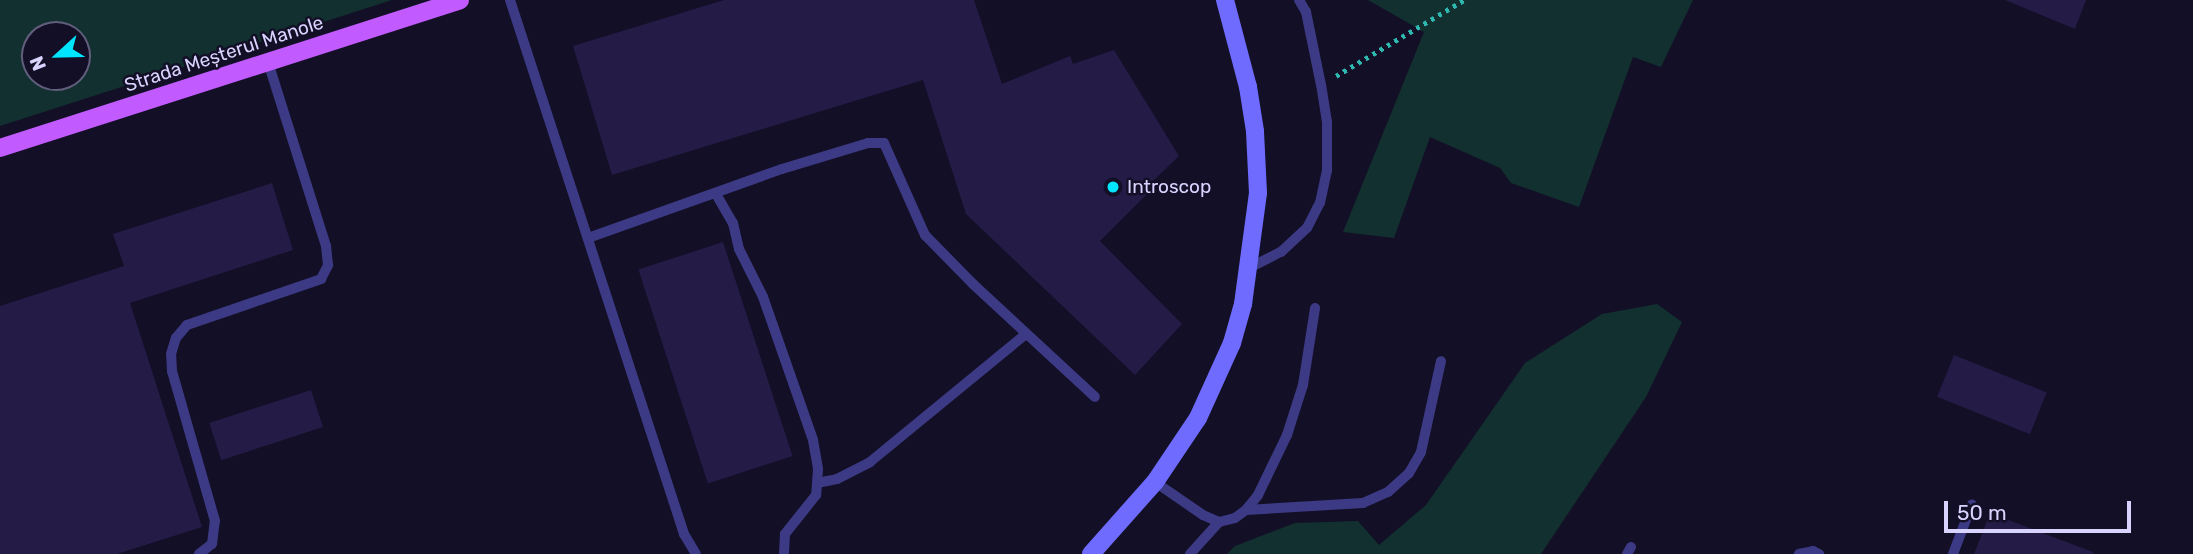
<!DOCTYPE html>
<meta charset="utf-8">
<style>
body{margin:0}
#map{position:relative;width:2193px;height:554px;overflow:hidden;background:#130f26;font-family:Rubik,sans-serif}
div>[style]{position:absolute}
.green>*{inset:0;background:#12302f}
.building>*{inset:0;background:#241b47;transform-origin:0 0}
.path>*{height:4.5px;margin-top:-2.25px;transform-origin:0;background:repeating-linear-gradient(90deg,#2fb8b0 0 3.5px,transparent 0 8.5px)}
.lane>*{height:10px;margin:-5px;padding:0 5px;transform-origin:5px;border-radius:5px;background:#3d3a85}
.secondary>*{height:18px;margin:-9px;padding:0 9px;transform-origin:9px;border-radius:9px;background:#6f6bff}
.primary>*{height:18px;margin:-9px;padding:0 9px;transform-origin:9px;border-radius:9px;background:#c25bff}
.dots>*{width:19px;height:19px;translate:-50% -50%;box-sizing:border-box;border:4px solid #130f26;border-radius:50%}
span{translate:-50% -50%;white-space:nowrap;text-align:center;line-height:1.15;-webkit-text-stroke:5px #130f26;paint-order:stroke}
.street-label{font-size:19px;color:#d9d4ff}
.poi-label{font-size:19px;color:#d9d4ff}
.left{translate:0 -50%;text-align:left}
.north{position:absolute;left:21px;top:21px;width:70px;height:70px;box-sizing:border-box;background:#130f26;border:2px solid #625e7d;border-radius:50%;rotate:248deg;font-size:19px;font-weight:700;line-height:28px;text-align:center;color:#d9d4ff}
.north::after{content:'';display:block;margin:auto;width:24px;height:32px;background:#00e5ff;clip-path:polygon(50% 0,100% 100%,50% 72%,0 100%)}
.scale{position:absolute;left:1944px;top:501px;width:187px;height:32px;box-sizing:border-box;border:4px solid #d9d4ff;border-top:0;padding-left:9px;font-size:21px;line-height:24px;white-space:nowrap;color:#d9d4ff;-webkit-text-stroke:5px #130f26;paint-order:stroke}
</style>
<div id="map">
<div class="green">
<i style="clip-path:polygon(evenodd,0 0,392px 0,0 126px,0 0,77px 35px,77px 77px,35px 77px,35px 35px,77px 35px)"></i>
<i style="clip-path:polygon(1368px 0,1693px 0,1661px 67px,1633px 57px,1579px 207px,1511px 183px,1500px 168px,1430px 137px,1394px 238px,1343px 232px,1424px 32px)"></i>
<i style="clip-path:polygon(1657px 304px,1682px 322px,1646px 397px,1541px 554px,1227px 554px,1235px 546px,1295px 523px,1358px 521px,1379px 545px,1426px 505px,1525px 363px,1602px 314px)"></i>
</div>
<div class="building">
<i style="clip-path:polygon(724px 0,974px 0,1002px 84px,1070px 56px,1073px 64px,1114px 50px,1179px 156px,1151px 183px,1154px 187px,1100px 241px,1182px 324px,1135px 375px,966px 214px,923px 80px,612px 175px,573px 46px)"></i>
<i style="clip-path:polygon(2005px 0,2086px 0,2075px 29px)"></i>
<i style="clip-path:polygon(272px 183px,293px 250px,130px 303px,202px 527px,117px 554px,0 554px,0 306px,124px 266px,113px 234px)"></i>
<i style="left:723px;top:242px;width:225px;height:89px;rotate:72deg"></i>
<i style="left:1954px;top:355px;width:100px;height:45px;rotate:22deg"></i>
<i style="left:311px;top:390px;width:39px;height:107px;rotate:72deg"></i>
<i style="clip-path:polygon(1990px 513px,2093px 552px,2093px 554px,1974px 554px)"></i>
</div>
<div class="path">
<i style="left:1336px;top:76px;width:149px;rotate:-30.7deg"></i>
</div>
<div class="lane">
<i style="left:510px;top:0;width:562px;rotate:71.95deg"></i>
<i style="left:684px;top:534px;width:23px;rotate:59deg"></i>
<i style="left:716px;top:194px;width:34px;rotate:60deg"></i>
<i style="left:733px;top:223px;width:27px;rotate:77deg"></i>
<i style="left:739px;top:249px;width:54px;rotate:63.4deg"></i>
<i style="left:763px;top:297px;width:151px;rotate:70.7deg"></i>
<i style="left:813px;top:440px;width:29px;rotate:80deg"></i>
<i style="left:818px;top:469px;width:26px;rotate:94deg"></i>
<i style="left:816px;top:495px;width:50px;rotate:128.5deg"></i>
<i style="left:785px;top:534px;width:20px;rotate:93deg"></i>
<i style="left:588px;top:238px;width:206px;rotate:-19.6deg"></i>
<i style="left:782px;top:169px;width:90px;rotate:-16.8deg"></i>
<i style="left:868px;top:143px;width:16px"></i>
<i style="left:884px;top:143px;width:101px;rotate:66deg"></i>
<i style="left:925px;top:235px;width:69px;rotate:45.6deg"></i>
<i style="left:973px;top:284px;width:166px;rotate:42.8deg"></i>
<i style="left:1249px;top:268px;width:36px;rotate:-27deg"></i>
<i style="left:1281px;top:252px;width:35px;rotate:-43deg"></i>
<i style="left:1307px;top:228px;width:28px;rotate:-63deg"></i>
<i style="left:1320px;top:203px;width:33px;rotate:-78deg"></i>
<i style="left:1327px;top:171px;width:49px;rotate:-90deg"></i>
<i style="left:1327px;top:122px;width:37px;rotate:-99deg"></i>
<i style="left:1321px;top:85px;width:75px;rotate:-101.6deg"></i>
<i style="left:1306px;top:12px;width:14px;rotate:-120deg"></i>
<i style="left:1155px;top:482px;width:58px;rotate:34.5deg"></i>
<i style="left:1203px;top:515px;width:17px;rotate:24deg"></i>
<i style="left:1219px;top:522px;width:16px;rotate:-14deg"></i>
<i style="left:1235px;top:518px;width:14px;rotate:-36deg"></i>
<i style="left:1246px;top:510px;width:19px;rotate:-51deg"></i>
<i style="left:1258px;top:495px;width:67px;rotate:-64.2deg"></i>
<i style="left:1287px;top:435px;width:52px;rotate:-72.3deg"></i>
<i style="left:1303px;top:385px;width:78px;rotate:-81.1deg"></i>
<i style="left:817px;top:483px;width:20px;rotate:-11deg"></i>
<i style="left:837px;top:479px;width:37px;rotate:-27deg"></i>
<i style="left:870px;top:462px;width:202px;rotate:-39.4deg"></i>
<i style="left:1246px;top:510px;width:117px;rotate:-3.4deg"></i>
<i style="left:1363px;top:503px;width:27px;rotate:-24deg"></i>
<i style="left:1388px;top:492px;width:28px;rotate:-42deg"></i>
<i style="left:1409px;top:473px;width:24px;rotate:-60deg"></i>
<i style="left:1421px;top:452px;width:93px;rotate:-77.6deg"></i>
<i style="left:199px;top:554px;width:16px;rotate:-38deg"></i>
<i style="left:212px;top:544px;width:23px;rotate:-83deg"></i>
<i style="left:215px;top:521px;width:156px;rotate:-106deg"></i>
<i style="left:172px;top:371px;width:17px;rotate:-93deg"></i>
<i style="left:171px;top:354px;width:17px;rotate:-73deg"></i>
<i style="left:176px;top:338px;width:17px;rotate:-50deg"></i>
<i style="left:187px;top:325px;width:142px;rotate:-18.9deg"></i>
<i style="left:321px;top:279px;width:16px;rotate:-63deg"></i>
<i style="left:328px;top:265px;width:19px;rotate:-96deg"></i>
<i style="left:326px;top:246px;width:193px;rotate:-107.5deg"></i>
<i style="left:1190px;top:554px;width:43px;rotate:-47.8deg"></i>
<i style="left:1627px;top:554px;width:8px;rotate:-60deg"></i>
<i style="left:1799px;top:554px;width:14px;rotate:-12deg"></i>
<i style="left:1813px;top:551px;width:7px;rotate:27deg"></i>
<i style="left:1953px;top:554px;width:53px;rotate:-69.2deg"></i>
</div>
<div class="secondary">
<i style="left:1091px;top:554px;width:96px;rotate:-48.4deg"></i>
<i style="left:1155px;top:482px;width:77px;rotate:-56.1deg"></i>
<i style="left:1198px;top:418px;width:82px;rotate:-65.6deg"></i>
<i style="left:1232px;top:343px;width:41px;rotate:-74.2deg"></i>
<i style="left:1243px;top:304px;width:112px;rotate:-82.3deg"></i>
<i style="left:1258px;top:193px;width:62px;rotate:-92.8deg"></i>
<i style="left:1255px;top:131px;width:45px;rotate:-99deg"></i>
<i style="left:1248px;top:87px;width:90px;rotate:-104.8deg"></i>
</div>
<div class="primary">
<i style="left:0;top:148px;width:483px;rotate:-17.8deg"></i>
</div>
<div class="dots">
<i style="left:1113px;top:187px;background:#00e5ff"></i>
</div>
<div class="street-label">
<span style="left:224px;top:54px;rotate:-18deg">Strada Meșterul Manole</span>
</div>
<div class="poi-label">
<span class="left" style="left:1127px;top:187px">Introscop</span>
</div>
<div class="north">N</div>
<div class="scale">50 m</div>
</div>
